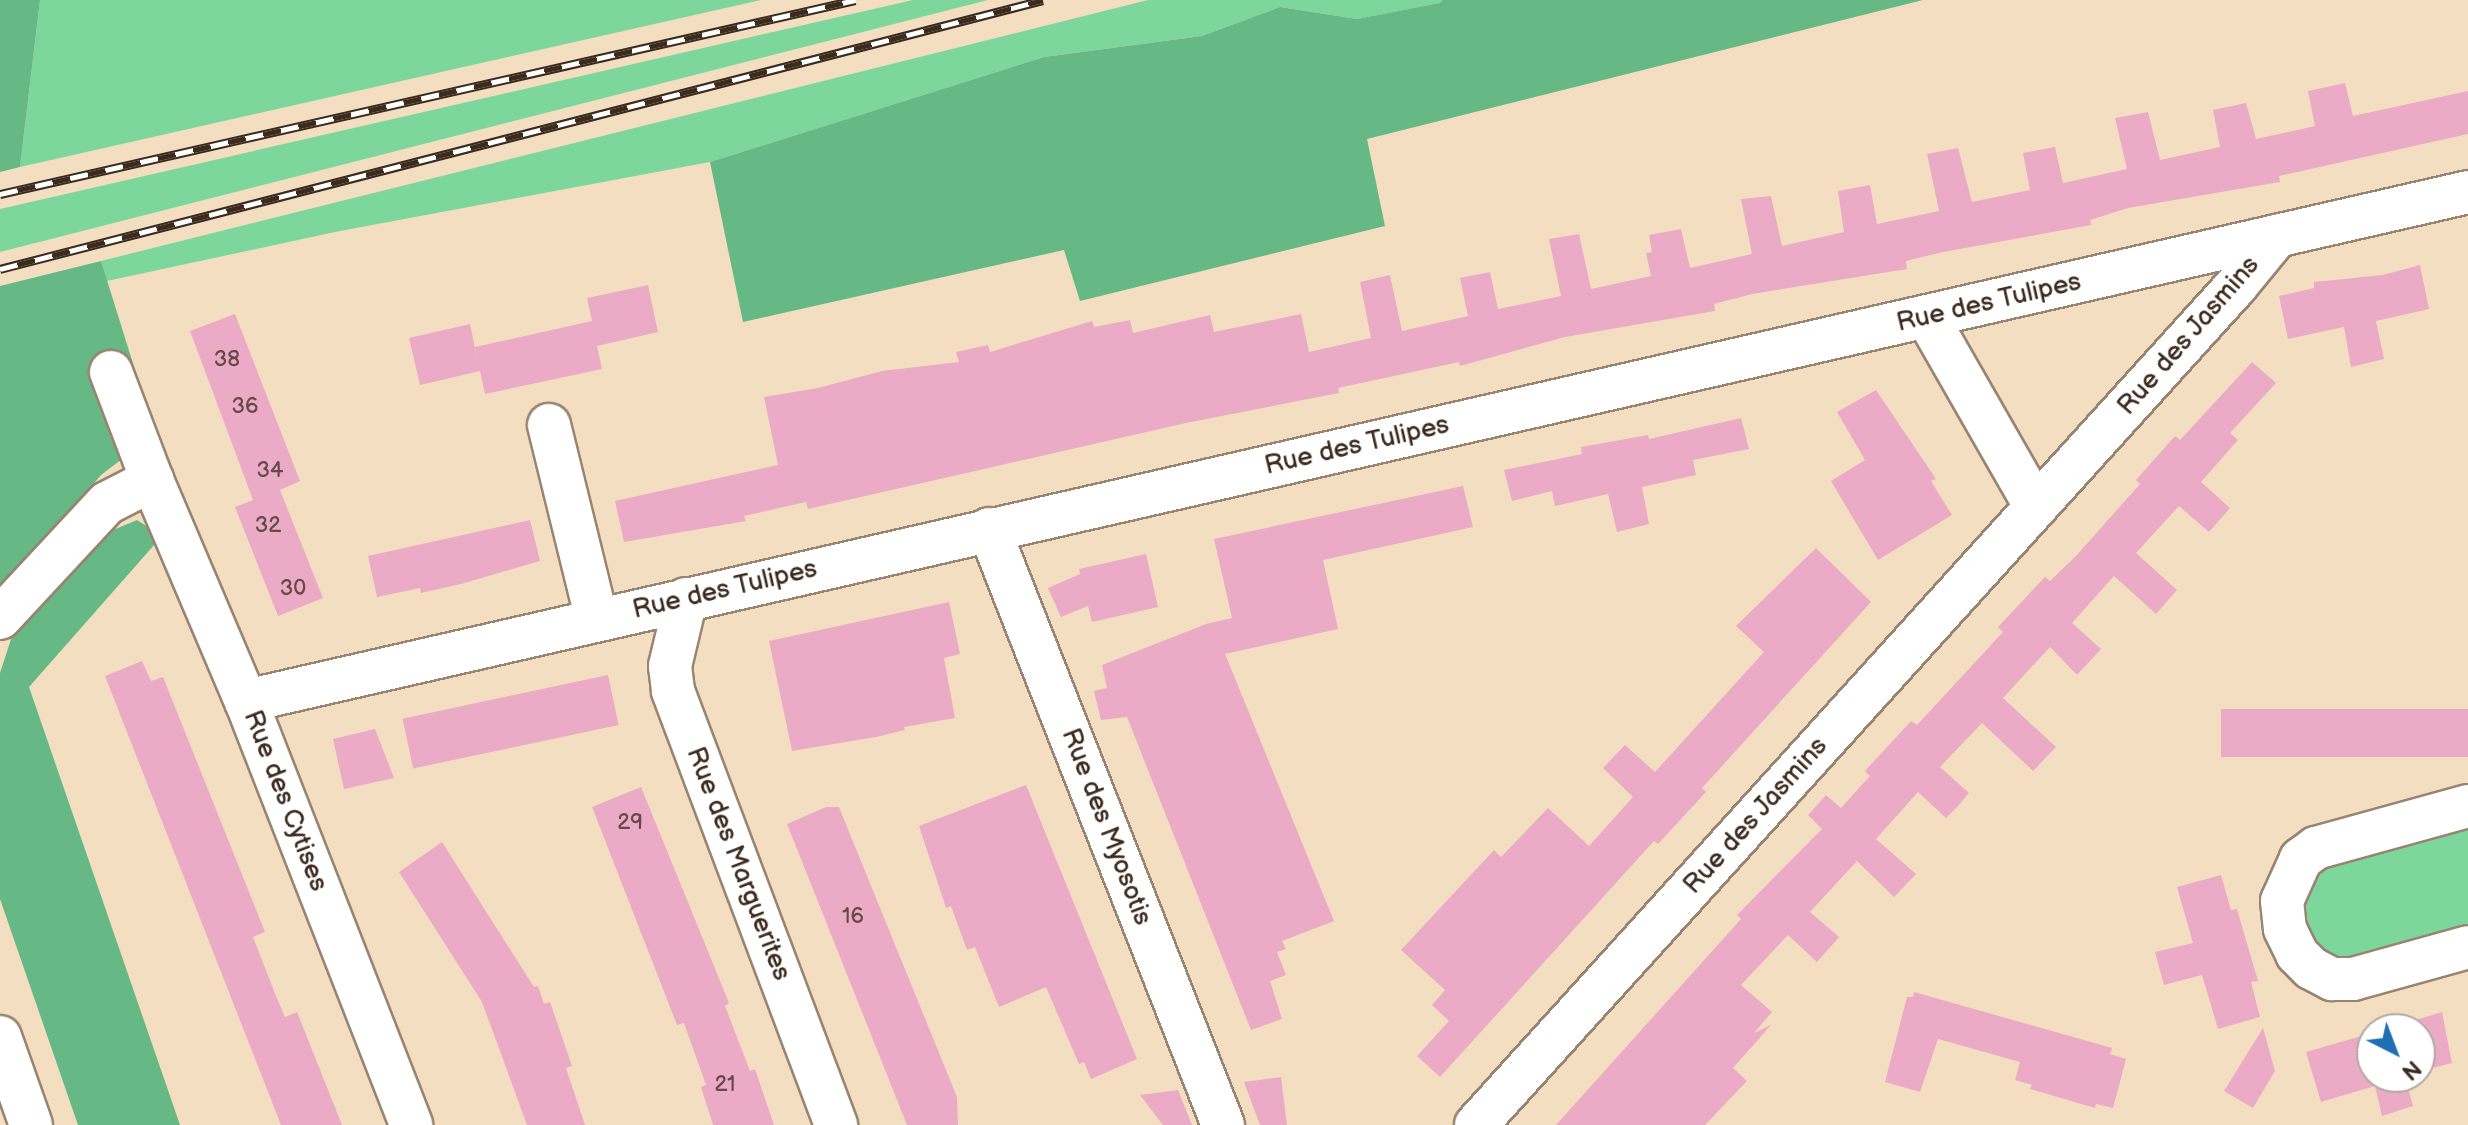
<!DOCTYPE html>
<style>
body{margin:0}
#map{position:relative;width:2468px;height:1125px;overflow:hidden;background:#f4dec1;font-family:"Balsamiq Sans",sans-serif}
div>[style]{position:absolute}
.green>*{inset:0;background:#7dd79d}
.forest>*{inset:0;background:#66b884}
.building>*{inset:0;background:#ebabc7;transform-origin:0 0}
.roads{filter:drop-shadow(2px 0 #988470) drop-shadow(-2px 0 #988470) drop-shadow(0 2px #988470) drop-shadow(0 -2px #988470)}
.minor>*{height:42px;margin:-21px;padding:0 21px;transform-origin:21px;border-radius:21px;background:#fff}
.rail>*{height:9px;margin-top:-4.5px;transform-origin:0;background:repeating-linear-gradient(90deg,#fff 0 18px,#3b2a1e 0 36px);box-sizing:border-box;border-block:2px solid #3b2a1e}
span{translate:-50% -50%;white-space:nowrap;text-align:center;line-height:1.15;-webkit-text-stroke:7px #fff;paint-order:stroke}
.number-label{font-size:22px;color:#674a48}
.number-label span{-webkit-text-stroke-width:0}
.street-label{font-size:26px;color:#3b2a1e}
.north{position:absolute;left:2356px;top:1013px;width:80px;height:80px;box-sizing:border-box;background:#fff;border:2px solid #b1aaa5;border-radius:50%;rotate:138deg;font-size:22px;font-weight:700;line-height:32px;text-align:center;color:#3b2a1e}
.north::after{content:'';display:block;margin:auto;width:28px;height:36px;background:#1f6fb2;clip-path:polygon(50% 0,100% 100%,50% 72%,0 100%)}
</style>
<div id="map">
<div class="green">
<i style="clip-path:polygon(40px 0,761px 0,20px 167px)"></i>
<i style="clip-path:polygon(913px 0,988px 0,0 252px,0 209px)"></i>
<i style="clip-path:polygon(1148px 0,1443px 0,1441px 3px,1357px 19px,1280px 7px,1202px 36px,1044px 57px,710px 162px,335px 232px,107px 281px,101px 261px)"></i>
<i style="clip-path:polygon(2468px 819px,2468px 932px,2355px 963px,2328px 956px,2310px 941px,2301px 926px,2302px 886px,2313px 870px)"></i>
</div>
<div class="forest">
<i style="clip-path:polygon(0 0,40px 0,20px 167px,0 172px)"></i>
<i style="clip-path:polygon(1443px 0,1923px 0,1367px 139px,1385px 226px,1080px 301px,1064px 250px,743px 322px,710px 162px,1044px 57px,1202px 36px,1280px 7px,1357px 19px,1440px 3px)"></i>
<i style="clip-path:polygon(101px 261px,155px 434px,101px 475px,0 595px,0 286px)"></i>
<i style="clip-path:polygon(137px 520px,162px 536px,29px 687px,180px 1125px,78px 1125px,0 899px,0 673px,14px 630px,113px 530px)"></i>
</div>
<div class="building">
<i style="clip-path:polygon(2345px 83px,2353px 116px,2468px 91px,2468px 134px,2279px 176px,2280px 182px,2128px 208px,2090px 220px,2091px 225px,1943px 252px,1906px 261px,1907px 269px,1752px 294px,1714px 304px,1715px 311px,1565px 337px,1460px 366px,1459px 362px,1338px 388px,1339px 393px,1186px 423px,808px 509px,806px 502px,744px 516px,746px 521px,624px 542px,615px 501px,778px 465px,764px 397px,818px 388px,882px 371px,959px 362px,956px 352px,988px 345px,990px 352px,1092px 321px,1094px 327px,1130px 320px,1133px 333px,1210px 315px,1214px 332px,1301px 314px,1309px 352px,1371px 338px,1360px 282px,1390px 275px,1402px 331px,1468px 316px,1460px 278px,1490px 272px,1498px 309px,1561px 296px,1549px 239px,1579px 234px,1591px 289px,1651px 276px,1646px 253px,1652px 252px,1649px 235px,1681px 229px,1690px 268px,1752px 254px,1741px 199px,1771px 196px,1782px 246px,1844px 232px,1838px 191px,1870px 185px,1877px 224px,1939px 211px,1927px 154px,1958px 148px,1972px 202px,2030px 190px,2023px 153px,2055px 147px,2063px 183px,2127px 169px,2115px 118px,2148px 112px,2160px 160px,2220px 147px,2213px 110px,2246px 103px,2256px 139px,2315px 126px,2308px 91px)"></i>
<i style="clip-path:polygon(2420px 265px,2429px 309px,2376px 321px,2384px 359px,2351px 367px,2344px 327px,2288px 339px,2279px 296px,2314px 288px,2314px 282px,2383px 275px)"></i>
<i style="clip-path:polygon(648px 285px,658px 332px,597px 346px,602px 369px,485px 394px,480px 371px,420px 385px,409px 338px,470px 324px,477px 358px,475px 347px,592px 321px,587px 298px)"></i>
<i style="clip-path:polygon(235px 314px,300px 481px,280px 490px,323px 598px,278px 616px,235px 507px,253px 500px,190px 331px)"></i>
<i style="clip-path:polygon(2252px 362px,2276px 383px,2230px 433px,2238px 440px,2201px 482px,2230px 508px,2209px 532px,2179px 506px,2136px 553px,2177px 590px,2156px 614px,2114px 576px,2072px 623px,2101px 649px,2077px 675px,2050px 647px,2003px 698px,2056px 747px,2033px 771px,1982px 723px,1940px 767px,1969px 793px,1958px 806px,1946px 818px,1918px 792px,1876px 839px,1916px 874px,1894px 897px,1857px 861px,1810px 912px,1839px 937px,1817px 962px,1788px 935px,1741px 985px,1772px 1012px,1754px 1033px,1771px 1025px,1733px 1068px,1747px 1081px,1705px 1125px,1556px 1125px,1741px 919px,1737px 915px,1822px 829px,1808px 815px,1826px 795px,1841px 808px,1870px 776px,1865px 771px,1911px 721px,1917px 725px,2003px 632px,1998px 627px,2045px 577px,2050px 581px,2076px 556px,2140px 484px,2136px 480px,2175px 436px,2180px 440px)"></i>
<i style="clip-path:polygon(1876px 390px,1936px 479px,1931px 481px,1952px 515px,1878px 560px,1831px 481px,1865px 460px,1837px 412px)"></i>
<i style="clip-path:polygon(1741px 418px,1749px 449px,1693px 460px,1696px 475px,1642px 487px,1649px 524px,1617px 532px,1608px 494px,1555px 506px,1552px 491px,1512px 501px,1504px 470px,1582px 454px,1581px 447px,1648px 435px,1649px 439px)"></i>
<i style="clip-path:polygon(1463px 486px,1473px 527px,1323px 560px,1338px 629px,1225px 654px,1334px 921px,1282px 941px,1286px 949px,1277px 952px,1286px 975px,1270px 981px,1282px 1019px,1251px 1030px,1127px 717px,1101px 720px,1094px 691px,1107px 688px,1102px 665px,1206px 624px,1232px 618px,1214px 539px)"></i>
<i style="clip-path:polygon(530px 520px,540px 561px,461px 584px,421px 593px,420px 588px,377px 597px,368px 556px)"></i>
<i style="clip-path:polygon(1816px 548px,1871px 602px,1702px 788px,1706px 792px,1658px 844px,1654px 841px,1440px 1077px,1417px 1056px,1449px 1021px,1432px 1005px,1445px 990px,1401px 950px,1494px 850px,1501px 857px,1548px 808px,1589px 846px,1633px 797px,1603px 768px,1625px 745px,1655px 772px,1764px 652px,1736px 626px)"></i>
<i style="clip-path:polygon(1146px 554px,1158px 607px,1092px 622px,1088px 606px,1061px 617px,1048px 588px,1080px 574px,1079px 569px)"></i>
<i style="clip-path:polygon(949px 602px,960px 654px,944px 658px,955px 718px,904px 727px,905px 730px,876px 737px,792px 751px,769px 641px)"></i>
<i style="clip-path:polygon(142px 661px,151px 681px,163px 677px,265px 932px,253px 937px,276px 996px,285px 1017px,297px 1012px,342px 1125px,281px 1125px,105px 676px)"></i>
<i style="left:608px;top:675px;width:51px;height:210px;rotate:78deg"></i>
<i style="left:2468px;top:709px;width:48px;height:247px;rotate:90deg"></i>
<i style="clip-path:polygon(375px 729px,394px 778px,344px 789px,333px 739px)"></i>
<i style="clip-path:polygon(1026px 785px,1137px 1059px,1091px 1079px,1084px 1062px,1079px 1064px,1046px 987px,999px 1007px,975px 947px,967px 950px,951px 906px,946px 908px,919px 826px)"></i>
<i style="clip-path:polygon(641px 787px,729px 1003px,725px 1006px,750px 1071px,755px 1069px,774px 1125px,713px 1125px,701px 1087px,706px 1085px,684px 1023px,677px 1025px,592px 807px)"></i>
<i style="clip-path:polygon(826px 807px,839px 807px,957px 1097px,958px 1125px,907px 1125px,787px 824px)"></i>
<i style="clip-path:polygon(442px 842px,534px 987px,538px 986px,544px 1004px,550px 1002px,572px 1066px,566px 1068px,585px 1125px,527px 1125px,482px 1002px,399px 872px)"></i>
<i style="clip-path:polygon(2221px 875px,2231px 910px,2237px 909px,2258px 981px,2251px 982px,2260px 1017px,2218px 1029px,2202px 975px,2164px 985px,2155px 952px,2193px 943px,2177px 887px)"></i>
<i style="clip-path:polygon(1914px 992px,2112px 1048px,2110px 1054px,2126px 1059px,2113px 1108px,2096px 1104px,2095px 1108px,2030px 1089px,2032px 1085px,2015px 1080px,2020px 1062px,1938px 1039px,1920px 1092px,1885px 1082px,1907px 997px,1913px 997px)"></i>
<i style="clip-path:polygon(2442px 1012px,2452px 1063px,2420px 1071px,2420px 1029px,2386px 1029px)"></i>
<i style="clip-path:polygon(2263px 1028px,2275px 1071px,2253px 1108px,2224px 1091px)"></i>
<i style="clip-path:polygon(2372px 1033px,2372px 1077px,2405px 1077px,2413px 1106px,2382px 1116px,2375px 1086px,2321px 1102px,2306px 1052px)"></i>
<i style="clip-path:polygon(1281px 1077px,1287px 1125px,1260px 1125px,1244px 1082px)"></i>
<i style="clip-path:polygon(1178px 1090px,1192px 1125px,1163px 1125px,1140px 1095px)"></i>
</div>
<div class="roads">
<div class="minor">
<i style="left:1927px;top:317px;width:219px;rotate:60.2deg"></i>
<i style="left:111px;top:372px;width:116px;rotate:69.2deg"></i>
<i style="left:152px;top:480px;width:240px;rotate:67deg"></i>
<i style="left:246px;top:701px;width:455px;rotate:68.7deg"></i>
<i style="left:549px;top:425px;width:201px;rotate:76.2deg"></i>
<i style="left:989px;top:529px;width:640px;rotate:68.56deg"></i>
<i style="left:686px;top:599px;width:69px;rotate:103.4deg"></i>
<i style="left:670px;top:666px;width:25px;rotate:83deg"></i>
<i style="left:673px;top:691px;width:464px;rotate:69.4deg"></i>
<i style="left:0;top:618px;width:157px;rotate:-47.1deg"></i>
<i style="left:107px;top:503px;width:51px;rotate:-27.1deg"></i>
<i style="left:246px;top:701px;width:2280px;rotate:-12.9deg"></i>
<i style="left:2468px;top:806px;width:158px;rotate:164.6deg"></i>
<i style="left:2316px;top:848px;width:19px;rotate:144deg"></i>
<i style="left:2301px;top:859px;width:46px;rotate:114.3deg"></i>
<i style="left:2282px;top:901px;width:28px;rotate:84deg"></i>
<i style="left:2285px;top:929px;width:28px;rotate:64deg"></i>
<i style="left:2297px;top:954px;width:20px;rotate:45deg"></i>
<i style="left:2311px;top:968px;width:24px;rotate:28deg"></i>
<i style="left:2332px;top:979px;width:21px"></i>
<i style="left:2353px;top:979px;width:119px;rotate:-15.5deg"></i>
<i style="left:0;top:1037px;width:93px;rotate:70.6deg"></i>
<i style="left:1476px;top:1125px;width:1132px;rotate:-47.83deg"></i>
<i style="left:2236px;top:286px;width:65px;rotate:-50.6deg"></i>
</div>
</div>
<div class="rail">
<i style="left:0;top:194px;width:877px;rotate:-12.78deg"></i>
<i style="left:0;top:269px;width:1077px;rotate:-14.46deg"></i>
</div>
<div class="number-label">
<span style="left:227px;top:360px">38</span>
<span style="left:245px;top:407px">36</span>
<span style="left:270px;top:471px">34</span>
<span style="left:268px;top:526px">32</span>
<span style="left:293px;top:589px">30</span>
<span style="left:630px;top:823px">29</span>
<span style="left:853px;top:917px">16</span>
<span style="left:725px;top:1085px">21</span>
</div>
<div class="street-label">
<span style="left:1989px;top:303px;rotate:-13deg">Rue des Tulipes</span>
<span style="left:2189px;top:336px;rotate:-49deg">Rue des Jasmins</span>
<span style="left:1357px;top:446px;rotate:-13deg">Rue des Tulipes</span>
<span style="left:725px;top:590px;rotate:-13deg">Rue des Tulipes</span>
<span style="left:285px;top:801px;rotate:69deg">Rue des Cytises</span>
<span style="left:1756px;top:816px;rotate:-48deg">Rue des Jasmins</span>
<span style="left:1106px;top:827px;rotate:69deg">Rue des Myosotis</span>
<span style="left:738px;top:864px;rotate:69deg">Rue des Marguerites</span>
</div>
<div class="north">N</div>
</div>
